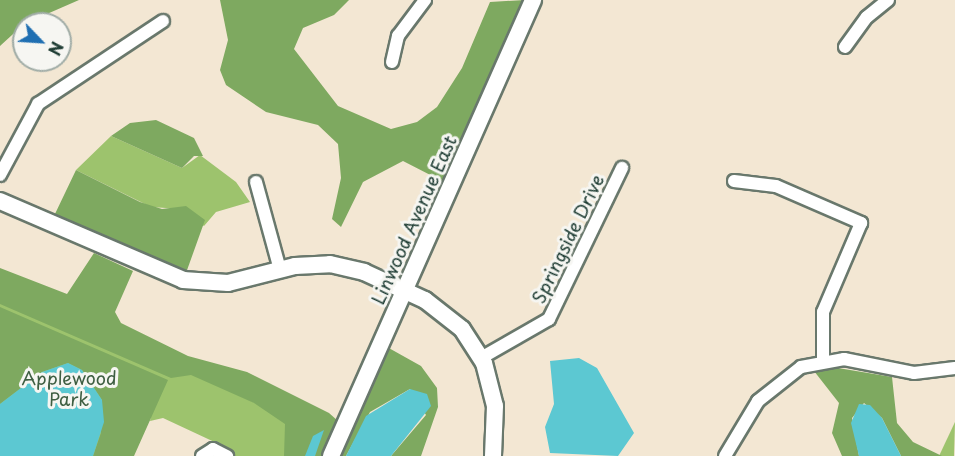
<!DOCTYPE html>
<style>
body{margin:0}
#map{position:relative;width:955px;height:456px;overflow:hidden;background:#f3e7d3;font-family:"Playpen Sans",sans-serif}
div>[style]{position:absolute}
.green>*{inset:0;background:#9dc36d}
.forest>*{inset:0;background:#7ea960}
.water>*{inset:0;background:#5cc8d2}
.roads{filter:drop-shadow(2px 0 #69786c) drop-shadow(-2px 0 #69786c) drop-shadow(0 2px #69786c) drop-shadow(0 -2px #69786c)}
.street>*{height:12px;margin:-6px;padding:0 6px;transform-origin:6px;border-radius:6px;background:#fff}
.secondary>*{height:16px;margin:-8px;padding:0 8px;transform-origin:8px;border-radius:8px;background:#fff}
span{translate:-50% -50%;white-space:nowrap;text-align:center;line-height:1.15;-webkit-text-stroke:6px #f6f6f2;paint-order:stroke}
.street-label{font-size:18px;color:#1f3d34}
.park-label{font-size:18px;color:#3e5e42}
.north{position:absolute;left:12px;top:12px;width:60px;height:60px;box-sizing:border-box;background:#f6f6f2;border:2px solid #a0aca6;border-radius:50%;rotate:115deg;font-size:16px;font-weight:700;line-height:24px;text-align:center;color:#1f3d34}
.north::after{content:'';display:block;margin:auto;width:21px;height:27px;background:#1f6fb2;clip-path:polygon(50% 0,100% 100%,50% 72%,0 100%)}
</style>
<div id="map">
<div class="green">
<i style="clip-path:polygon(111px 136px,182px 168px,200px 155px,236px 182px,250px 202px,216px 212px,204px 226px,181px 209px,151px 207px,76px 170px)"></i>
<i style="clip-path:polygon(0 285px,331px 438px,323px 456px,233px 456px,223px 446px,163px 418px,150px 421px,152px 412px,120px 456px,0 456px)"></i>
<i style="clip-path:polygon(955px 422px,954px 456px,939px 456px)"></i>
</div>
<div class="forest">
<i style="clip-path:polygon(0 0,79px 0,24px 24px,0 46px)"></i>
<i style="clip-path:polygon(220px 0,349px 0,334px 15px,303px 28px,294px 49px,338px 106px,391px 129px,417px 122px,437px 107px,462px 68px,490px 2px,525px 0,444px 182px,403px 161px,363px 182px,341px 227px,332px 219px,341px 178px,338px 144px,318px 125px,266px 112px,226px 85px,220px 70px,228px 40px)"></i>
<i style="clip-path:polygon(156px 120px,194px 138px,203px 156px,194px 156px,182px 168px,111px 136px,130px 123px)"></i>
<i style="clip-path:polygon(76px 170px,140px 202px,162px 209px,186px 206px,205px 220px,186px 273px,54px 216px)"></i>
<i style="clip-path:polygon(94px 253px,133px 271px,115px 312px,121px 323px,188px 356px,247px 372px,329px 413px,338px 421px,323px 456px,284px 456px,285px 424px,254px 403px,191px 375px,171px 378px,0 304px,0 268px,67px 294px)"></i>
<i style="clip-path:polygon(0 307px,168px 380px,134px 456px,93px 456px,101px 433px,102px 400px,82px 370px,68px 363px,42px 372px,0 404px)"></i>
<i style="clip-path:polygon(387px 347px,421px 366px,437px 388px,438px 407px,421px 456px,391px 456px,426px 415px,410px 389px,370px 412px,346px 456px,339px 456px)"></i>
<i style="clip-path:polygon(832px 367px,892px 377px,897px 423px,913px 442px,942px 456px,901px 456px,882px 418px,864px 403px,852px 418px,859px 456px,842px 456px,832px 433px,839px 403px,814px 371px)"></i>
</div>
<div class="water">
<i style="clip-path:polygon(579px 358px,597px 368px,634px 433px,618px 456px,550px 453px,545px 427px,554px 404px,550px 361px)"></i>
<i style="clip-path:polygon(68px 363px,82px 370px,102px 400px,104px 422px,93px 456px,0 456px,0 404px,42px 372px)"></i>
<i style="clip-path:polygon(410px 389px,427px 394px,431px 406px,391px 456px,346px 456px,366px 416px)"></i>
<i style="clip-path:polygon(859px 404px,870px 405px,882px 418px,901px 456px,859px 456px,851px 423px)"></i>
<i style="clip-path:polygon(324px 430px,315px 456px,305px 456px,313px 436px)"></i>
</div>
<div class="roads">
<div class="street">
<i style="left:845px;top:47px;width:37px;rotate:-54deg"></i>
<i style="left:867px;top:17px;width:27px;rotate:-39deg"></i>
<i style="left:392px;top:62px;width:27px;rotate:-77deg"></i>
<i style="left:398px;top:36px;width:45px;rotate:-53.1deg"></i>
<i style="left:0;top:175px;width:81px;rotate:-61.8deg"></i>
<i style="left:38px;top:104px;width:150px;rotate:-33.6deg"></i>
<i style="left:734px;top:181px;width:42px;rotate:6.8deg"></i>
<i style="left:776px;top:186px;width:93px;rotate:23.5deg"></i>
<i style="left:861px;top:223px;width:97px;rotate:113.1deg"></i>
<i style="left:823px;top:312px;width:49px;rotate:90deg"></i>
<i style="left:256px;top:182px;width:91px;rotate:74.7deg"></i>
<i style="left:481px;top:358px;width:78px;rotate:-29.8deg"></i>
<i style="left:549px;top:319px;width:168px;rotate:-64.2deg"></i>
<i style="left:202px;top:456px;width:13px;rotate:-32deg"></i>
<i style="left:213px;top:449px;width:16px;rotate:27deg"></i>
<i style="left:725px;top:456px;width:64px;rotate:-59deg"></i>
<i style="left:758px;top:401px;width:55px;rotate:-38.3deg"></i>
<i style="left:801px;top:367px;width:44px;rotate:-10.5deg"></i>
<i style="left:844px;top:359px;width:71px;rotate:11.3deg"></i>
<i style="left:914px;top:373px;width:41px;rotate:-7deg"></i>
</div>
<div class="secondary">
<i style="left:0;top:201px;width:199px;rotate:23.3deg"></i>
<i style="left:183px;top:280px;width:45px;rotate:3.8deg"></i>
<i style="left:228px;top:283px;width:69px;rotate:-14.2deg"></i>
<i style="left:295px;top:266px;width:35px;rotate:-3deg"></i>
<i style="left:330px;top:264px;width:35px;rotate:13deg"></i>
<i style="left:364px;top:272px;width:67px;rotate:24.7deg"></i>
<i style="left:425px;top:300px;width:47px;rotate:38.1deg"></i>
<i style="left:462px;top:329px;width:40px;rotate:57.1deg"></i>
<i style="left:484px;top:363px;width:44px;rotate:75.7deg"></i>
<i style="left:495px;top:406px;width:50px;rotate:92.3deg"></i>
<i style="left:331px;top:456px;width:499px;rotate:-66.1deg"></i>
</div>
</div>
<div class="street-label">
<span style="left:414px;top:220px;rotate:-66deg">Linwood Avenue East</span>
<span style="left:568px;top:239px;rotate:-64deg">Springside Drive</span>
</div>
<div class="park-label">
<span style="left:69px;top:389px">Applewood<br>Park</span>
</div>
<div class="north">N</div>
</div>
